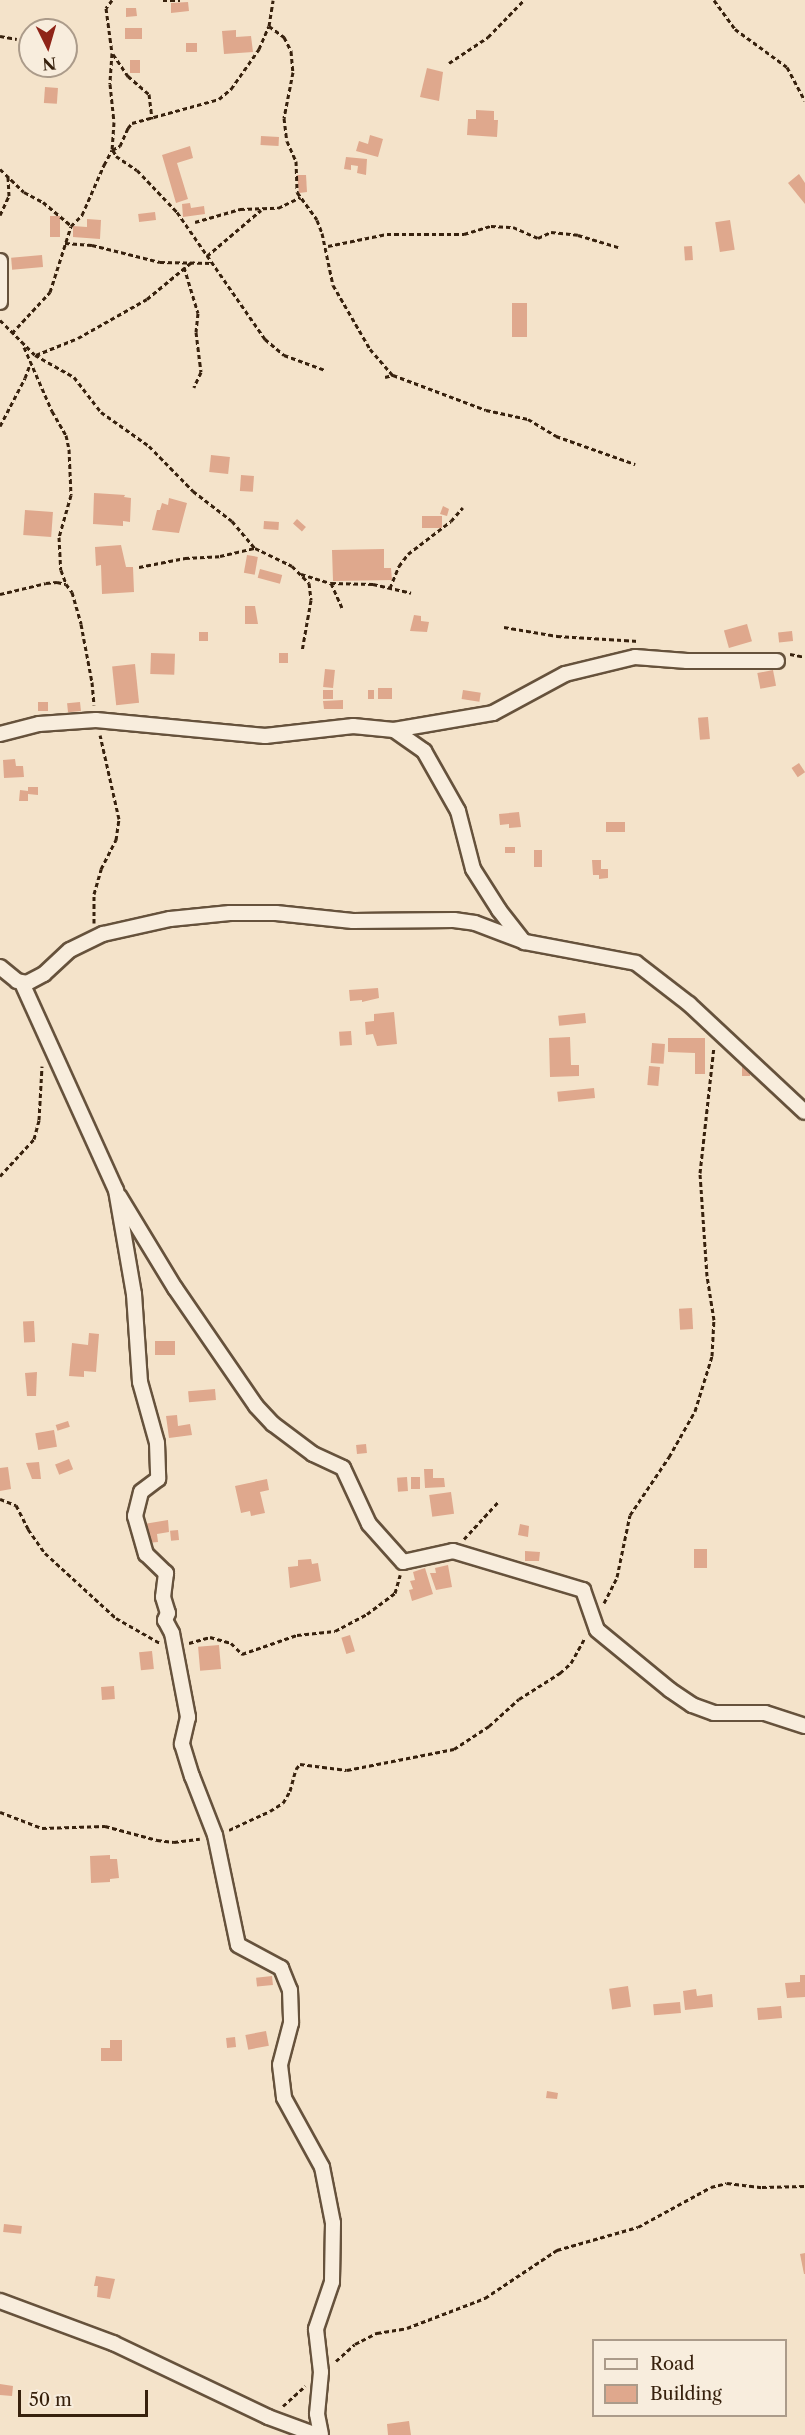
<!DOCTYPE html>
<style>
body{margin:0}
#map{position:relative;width:805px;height:2435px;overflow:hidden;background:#f4e3ca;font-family:"Libre Caslon Text",serif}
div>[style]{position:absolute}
.building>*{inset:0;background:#dfa88d;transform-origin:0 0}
.path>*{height:3px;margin-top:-1.5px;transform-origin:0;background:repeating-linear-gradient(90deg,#37210d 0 4.5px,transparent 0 7.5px)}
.roads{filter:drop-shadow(2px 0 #66523c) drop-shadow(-2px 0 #66523c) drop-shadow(0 2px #66523c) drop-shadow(0 -2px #66523c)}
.minor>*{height:14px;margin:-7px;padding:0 7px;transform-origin:7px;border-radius:7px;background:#f8eddd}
span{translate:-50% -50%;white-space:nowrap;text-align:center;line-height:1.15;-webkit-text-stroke:5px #f8eddd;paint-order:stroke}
.legend{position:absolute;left:592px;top:2339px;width:195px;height:78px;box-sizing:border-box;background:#f8eddd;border:2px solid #ab9b8a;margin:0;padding:8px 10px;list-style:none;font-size:18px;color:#37210d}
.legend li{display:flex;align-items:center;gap:12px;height:30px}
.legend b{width:30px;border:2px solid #ab9b8a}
.north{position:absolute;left:18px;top:18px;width:60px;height:60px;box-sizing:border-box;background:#f8eddd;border:2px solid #ab9b8a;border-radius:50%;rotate:175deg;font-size:16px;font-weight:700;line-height:24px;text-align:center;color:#37210d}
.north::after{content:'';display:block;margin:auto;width:21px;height:27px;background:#8f2418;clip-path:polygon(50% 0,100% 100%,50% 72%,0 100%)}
.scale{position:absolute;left:18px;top:2390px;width:130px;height:27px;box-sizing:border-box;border:3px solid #37210d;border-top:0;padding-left:8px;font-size:18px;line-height:21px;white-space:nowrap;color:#37210d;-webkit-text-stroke:4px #f8eddd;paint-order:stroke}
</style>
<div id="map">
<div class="building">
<i style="clip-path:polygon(188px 2px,189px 11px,171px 13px,171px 3px)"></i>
<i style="clip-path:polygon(126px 8px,136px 8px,137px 16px,126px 17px)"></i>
<i style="left:142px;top:28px;width:11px;height:17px;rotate:90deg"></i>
<i style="clip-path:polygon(236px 30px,236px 37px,251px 36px,253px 52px,224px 54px,222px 31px)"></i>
<i style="clip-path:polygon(30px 37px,30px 65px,25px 65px,24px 38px)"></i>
<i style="left:197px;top:43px;width:9px;height:11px;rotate:90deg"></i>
<i style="left:140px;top:60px;width:13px;height:10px;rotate:90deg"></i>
<i style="clip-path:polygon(427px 68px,443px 72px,439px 101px,420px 97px)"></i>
<i style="left:45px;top:87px;width:13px;height:16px;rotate:4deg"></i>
<i style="clip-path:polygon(476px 110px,494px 111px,494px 120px,498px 120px,497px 137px,467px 135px,468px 119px,476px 119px)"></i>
<i style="clip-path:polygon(370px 135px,383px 139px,378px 157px,356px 151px,359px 141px,368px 144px)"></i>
<i style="left:261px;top:136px;width:18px;height:9px;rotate:3deg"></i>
<i style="clip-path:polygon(190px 146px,193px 158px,177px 163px,188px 199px,176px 203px,162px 155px)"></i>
<i style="clip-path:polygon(346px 157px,367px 159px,366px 175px,357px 173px,358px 166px,351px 165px,351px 170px,344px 169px)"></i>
<i style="clip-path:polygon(799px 174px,805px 183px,805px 204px,788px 183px)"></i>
<i style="clip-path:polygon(297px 175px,306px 175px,307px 192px,299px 193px)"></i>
<i style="clip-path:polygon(190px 203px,191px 208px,204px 206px,205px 214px,183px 217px,182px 204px)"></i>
<i style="left:155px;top:212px;width:8px;height:17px;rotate:83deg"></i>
<i style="left:50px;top:216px;width:10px;height:21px"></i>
<i style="clip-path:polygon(87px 219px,101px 220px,100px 239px,73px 237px,73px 226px,87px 227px)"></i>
<i style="left:730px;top:220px;width:30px;height:15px;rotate:81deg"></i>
<i style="left:692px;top:246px;width:14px;height:8px;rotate:86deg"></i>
<i style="left:42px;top:255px;width:12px;height:31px;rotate:85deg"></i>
<i style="left:512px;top:303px;width:15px;height:34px"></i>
<i style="left:211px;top:455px;width:19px;height:17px;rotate:6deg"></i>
<i style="left:241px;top:475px;width:13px;height:16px;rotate:4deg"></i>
<i style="clip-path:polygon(94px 493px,125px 495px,124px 497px,131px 498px,130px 522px,123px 521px,123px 526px,93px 524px)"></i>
<i style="clip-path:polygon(169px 498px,187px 503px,179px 533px,152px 530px,157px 510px,160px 510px,162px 503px,168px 505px)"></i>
<i style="clip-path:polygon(443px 506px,449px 509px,447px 516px,440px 514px)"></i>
<i style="left:25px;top:510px;width:28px;height:25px;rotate:4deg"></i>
<i style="left:422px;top:516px;width:20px;height:12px"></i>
<i style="left:297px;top:519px;width:12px;height:6px;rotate:42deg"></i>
<i style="left:264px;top:521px;width:15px;height:8px;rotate:4deg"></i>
<i style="clip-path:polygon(121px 545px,126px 567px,133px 567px,134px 592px,102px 594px,101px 565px,96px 566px,95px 547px)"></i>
<i style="clip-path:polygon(384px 549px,384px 568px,391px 568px,392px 580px,333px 581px,332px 550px)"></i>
<i style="left:247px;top:555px;width:11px;height:18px;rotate:10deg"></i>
<i style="left:260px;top:569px;width:23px;height:9px;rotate:15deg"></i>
<i style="clip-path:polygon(245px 606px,255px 606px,258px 624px,245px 624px)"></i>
<i style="clip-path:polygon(414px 615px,421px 616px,421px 621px,429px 622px,427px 632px,410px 631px)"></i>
<i style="left:747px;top:624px;width:18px;height:24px;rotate:74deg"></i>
<i style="left:792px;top:631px;width:10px;height:14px;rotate:84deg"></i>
<i style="left:199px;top:632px;width:9px;height:9px"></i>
<i style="left:151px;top:653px;width:24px;height:21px;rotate:2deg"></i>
<i style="left:279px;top:653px;width:9px;height:10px"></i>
<i style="left:135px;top:664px;width:39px;height:23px;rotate:84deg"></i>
<i style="left:325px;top:669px;width:10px;height:18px;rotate:6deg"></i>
<i style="left:773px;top:670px;width:16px;height:16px;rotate:79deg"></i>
<i style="left:378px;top:688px;width:14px;height:11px"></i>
<i style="left:323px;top:690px;width:10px;height:9px"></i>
<i style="left:368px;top:690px;width:6px;height:9px"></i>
<i style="left:463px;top:690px;width:18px;height:9px;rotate:9deg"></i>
<i style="clip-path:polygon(343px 700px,343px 709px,324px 709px,323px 701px)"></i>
<i style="left:38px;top:702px;width:10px;height:9px"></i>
<i style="left:80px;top:702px;width:9px;height:13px;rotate:84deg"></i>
<i style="left:708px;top:717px;width:22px;height:10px;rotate:85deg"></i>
<i style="clip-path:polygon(15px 759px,16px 766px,23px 766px,24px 777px,4px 778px,3px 760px)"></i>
<i style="left:799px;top:763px;width:11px;height:9px;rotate:56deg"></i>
<i style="clip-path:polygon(28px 787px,38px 787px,38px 795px,28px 794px,28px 801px,19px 801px,20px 790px,28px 791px)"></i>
<i style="clip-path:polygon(519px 812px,521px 827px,509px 828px,509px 824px,500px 825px,499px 814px)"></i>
<i style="left:625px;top:822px;width:10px;height:19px;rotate:90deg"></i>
<i style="left:515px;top:847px;width:6px;height:10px;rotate:90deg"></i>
<i style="left:534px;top:850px;width:8px;height:17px"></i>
<i style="clip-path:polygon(592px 860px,601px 860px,601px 869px,608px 869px,608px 878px,599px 879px,599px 875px,593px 875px)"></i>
<i style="clip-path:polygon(378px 988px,379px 998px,362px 1002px,362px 1000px,350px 1001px,349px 990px)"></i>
<i style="clip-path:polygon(394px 1012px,397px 1044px,377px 1046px,373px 1034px,366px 1035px,365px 1022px,374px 1021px,374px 1014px)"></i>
<i style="left:585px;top:1013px;width:10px;height:27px;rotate:84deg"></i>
<i style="left:351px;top:1031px;width:14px;height:12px;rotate:86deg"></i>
<i style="clip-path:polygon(570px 1037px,571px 1065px,579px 1065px,579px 1076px,550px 1077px,549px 1038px)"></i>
<i style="clip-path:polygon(668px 1038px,705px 1038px,705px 1074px,695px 1074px,695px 1053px,668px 1052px)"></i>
<i style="left:652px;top:1043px;width:13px;height:20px;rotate:4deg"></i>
<i style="left:649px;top:1066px;width:11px;height:19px;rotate:5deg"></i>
<i style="left:742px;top:1066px;width:8px;height:10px"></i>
<i style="left:594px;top:1088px;width:10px;height:37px;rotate:84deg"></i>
<i style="left:692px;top:1308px;width:21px;height:13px;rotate:87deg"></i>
<i style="left:34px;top:1321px;width:21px;height:11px;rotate:87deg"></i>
<i style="clip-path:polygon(89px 1333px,99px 1334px,96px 1372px,84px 1371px,84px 1377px,69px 1376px,72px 1343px,88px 1345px)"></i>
<i style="left:175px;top:1341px;width:14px;height:20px;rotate:90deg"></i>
<i style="clip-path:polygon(37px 1372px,36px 1396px,27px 1396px,25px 1373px)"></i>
<i style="left:215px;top:1389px;width:11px;height:27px;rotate:85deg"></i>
<i style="clip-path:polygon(177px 1415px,178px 1426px,190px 1424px,192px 1435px,169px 1438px,166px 1416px)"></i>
<i style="left:68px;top:1421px;width:6px;height:13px;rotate:72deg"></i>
<i style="left:54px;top:1430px;width:17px;height:19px;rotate:80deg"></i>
<i style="left:366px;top:1444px;width:9px;height:10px;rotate:84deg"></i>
<i style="left:69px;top:1459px;width:11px;height:15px;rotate:68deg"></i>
<i style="clip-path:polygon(39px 1462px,41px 1479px,32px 1479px,26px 1463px)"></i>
<i style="clip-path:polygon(8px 1467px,11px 1489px,0 1491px,0 1468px)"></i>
<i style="clip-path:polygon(424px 1469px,433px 1469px,433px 1478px,444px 1478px,445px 1487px,425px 1488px)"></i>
<i style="left:407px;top:1477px;width:14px;height:10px;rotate:86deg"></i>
<i style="left:420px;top:1477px;width:12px;height:9px;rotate:90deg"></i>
<i style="clip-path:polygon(267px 1479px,269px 1490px,260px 1492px,265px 1513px,251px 1516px,250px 1511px,241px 1513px,235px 1486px)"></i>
<i style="left:451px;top:1492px;width:22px;height:22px;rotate:82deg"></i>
<i style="clip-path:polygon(168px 1520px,169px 1532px,157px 1534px,158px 1542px,147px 1543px,144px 1524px)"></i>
<i style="clip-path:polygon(520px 1524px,529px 1526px,528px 1537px,518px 1535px)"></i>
<i style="left:178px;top:1530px;width:10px;height:8px;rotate:84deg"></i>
<i style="left:694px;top:1549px;width:13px;height:19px"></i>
<i style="clip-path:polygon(525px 1551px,540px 1552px,539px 1561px,525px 1561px)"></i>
<i style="clip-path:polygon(311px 1559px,312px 1564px,318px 1563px,321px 1581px,290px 1588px,288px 1567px,298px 1566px,298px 1560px)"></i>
<i style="clip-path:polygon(448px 1565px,452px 1587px,436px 1590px,430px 1573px,436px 1573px,435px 1568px)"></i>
<i style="clip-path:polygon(425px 1568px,433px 1594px,412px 1601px,409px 1590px,413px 1589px,410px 1581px,415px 1580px,413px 1572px)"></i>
<i style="left:350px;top:1635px;width:17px;height:9px;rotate:73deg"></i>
<i style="left:219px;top:1645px;width:24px;height:21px;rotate:85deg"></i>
<i style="left:152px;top:1651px;width:18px;height:13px;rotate:84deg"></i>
<i style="left:114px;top:1686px;width:13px;height:13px;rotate:86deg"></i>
<i style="clip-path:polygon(110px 1855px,110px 1859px,117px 1859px,119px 1878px,110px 1879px,110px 1882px,91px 1883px,90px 1856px)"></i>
<i style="clip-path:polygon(800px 1975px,805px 1975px,805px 1997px,787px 1998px,785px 1983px,800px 1982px)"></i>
<i style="left:272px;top:1976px;width:9px;height:16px;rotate:84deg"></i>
<i style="left:628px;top:1986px;width:21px;height:19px;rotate:82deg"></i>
<i style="clip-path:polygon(696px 1989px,697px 1996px,712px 1994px,713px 2007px,685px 2010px,683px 1991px)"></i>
<i style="left:680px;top:2002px;width:11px;height:27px;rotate:85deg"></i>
<i style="left:781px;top:2006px;width:12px;height:24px;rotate:85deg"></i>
<i style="left:266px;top:2031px;width:15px;height:21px;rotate:79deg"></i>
<i style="left:235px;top:2037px;width:10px;height:9px;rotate:84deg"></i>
<i style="clip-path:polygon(110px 2040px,122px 2040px,122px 2061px,101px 2061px,101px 2048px,110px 2048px)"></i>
<i style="clip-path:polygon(547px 2091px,558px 2093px,557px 2099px,546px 2098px)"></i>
<i style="left:4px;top:2224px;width:18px;height:8px;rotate:6deg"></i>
<i style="clip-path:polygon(805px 2253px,805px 2274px,804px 2274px,800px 2254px)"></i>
<i style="clip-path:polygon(96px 2276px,115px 2279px,110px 2299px,97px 2297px,98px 2286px,94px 2286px)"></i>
<i style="clip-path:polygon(0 2384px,13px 2386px,12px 2396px,0 2395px)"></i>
<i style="clip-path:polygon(409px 2421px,411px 2435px,388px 2435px,387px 2424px)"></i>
</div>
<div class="path">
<i style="left:112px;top:0;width:10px;rotate:127deg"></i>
<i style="left:106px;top:8px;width:45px;rotate:82.4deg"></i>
<i style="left:112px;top:53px;width:31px;rotate:94deg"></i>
<i style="left:110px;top:84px;width:38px;rotate:84deg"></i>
<i style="left:114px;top:122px;width:28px;rotate:94deg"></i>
<i style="left:163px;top:0;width:17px"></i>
<i style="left:714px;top:0;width:36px;rotate:54deg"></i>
<i style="left:735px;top:29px;width:64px;rotate:36.2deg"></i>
<i style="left:787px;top:67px;width:38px;rotate:62deg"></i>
<i style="left:269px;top:26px;width:19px;rotate:36deg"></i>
<i style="left:284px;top:37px;width:16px;rotate:63deg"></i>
<i style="left:291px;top:51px;width:21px;rotate:85deg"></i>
<i style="left:293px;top:72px;width:47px;rotate:101.1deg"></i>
<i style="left:284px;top:118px;width:23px;rotate:83deg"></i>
<i style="left:287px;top:141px;width:22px;rotate:66deg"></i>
<i style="left:296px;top:161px;width:31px;rotate:88deg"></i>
<i style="left:297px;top:192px;width:34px;rotate:54deg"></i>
<i style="left:317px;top:220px;width:14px;rotate:69deg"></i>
<i style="left:322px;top:233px;width:53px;rotate:78.1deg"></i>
<i style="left:333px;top:285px;width:74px;rotate:60deg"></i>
<i style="left:370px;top:349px;width:35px;rotate:49deg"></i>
<i style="left:0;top:36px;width:17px;rotate:10deg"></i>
<i style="left:113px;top:54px;width:27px;rotate:56deg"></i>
<i style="left:128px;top:76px;width:28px;rotate:41deg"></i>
<i style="left:149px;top:94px;width:25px;rotate:83deg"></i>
<i style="left:449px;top:63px;width:47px;rotate:-33.7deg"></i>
<i style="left:488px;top:37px;width:52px;rotate:-45.8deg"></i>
<i style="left:113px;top:150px;width:7px;rotate:63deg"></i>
<i style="left:116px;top:156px;width:25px;rotate:34deg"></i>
<i style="left:137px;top:170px;width:58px;rotate:46.4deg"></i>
<i style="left:177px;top:212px;width:155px;rotate:55.3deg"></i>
<i style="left:265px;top:339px;width:25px;rotate:40deg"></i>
<i style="left:284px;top:355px;width:44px;rotate:20.1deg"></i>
<i style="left:0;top:169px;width:33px;rotate:44deg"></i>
<i style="left:24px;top:192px;width:21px;rotate:28deg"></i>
<i style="left:43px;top:202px;width:35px;rotate:40deg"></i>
<i style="left:0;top:215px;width:21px;rotate:-65deg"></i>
<i style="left:9px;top:196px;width:21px;rotate:-93deg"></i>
<i style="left:195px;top:222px;width:47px;rotate:-16.1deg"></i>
<i style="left:240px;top:209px;width:38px;rotate:-2deg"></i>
<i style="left:278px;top:208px;width:25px;rotate:-26deg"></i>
<i style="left:65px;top:243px;width:27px;rotate:4deg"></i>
<i style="left:92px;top:245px;width:70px;rotate:14deg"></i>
<i style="left:160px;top:262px;width:52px;rotate:1.1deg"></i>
<i style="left:328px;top:246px;width:60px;rotate:-11.5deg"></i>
<i style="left:387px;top:234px;width:77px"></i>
<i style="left:464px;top:234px;width:28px;rotate:-17deg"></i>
<i style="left:491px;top:226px;width:22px;rotate:3deg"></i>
<i style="left:513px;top:227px;width:27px;rotate:24deg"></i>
<i style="left:538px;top:238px;width:14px;rotate:-25deg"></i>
<i style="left:551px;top:232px;width:27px;rotate:6deg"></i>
<i style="left:578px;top:235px;width:42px;rotate:16.7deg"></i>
<i style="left:207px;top:256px;width:71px;rotate:-40.4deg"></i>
<i style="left:184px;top:267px;width:48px;rotate:73.1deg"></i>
<i style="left:198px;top:313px;width:19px;rotate:96deg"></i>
<i style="left:196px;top:332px;width:40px;rotate:82.9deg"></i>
<i style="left:201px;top:372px;width:17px;rotate:115deg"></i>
<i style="left:0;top:320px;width:49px;rotate:45deg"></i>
<i style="left:35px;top:355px;width:45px;rotate:29.4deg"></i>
<i style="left:74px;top:377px;width:44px;rotate:52.4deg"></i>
<i style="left:101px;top:412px;width:59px;rotate:35.3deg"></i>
<i style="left:149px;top:446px;width:63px;rotate:45.6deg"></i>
<i style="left:193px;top:491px;width:49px;rotate:37.6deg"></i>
<i style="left:232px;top:521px;width:35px;rotate:50deg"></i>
<i style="left:255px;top:548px;width:41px;rotate:25.9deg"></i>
<i style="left:292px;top:566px;width:24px;rotate:45deg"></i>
<i style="left:309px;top:583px;width:17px;rotate:83deg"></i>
<i style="left:311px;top:600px;width:52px;rotate:100deg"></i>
<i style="left:12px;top:333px;width:56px;rotate:-47.2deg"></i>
<i style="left:50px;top:292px;width:69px;rotate:-72.3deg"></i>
<i style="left:71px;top:226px;width:16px;rotate:-45deg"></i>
<i style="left:82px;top:215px;width:55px;rotate:-66.3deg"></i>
<i style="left:104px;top:165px;width:17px;rotate:-62deg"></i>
<i style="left:112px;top:150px;width:9px;rotate:-27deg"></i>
<i style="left:120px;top:146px;width:20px;rotate:-66deg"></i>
<i style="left:128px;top:128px;width:6px;rotate:-51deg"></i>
<i style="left:132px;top:123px;width:90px;rotate:-15.4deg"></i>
<i style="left:219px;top:99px;width:16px;rotate:-40deg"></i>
<i style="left:231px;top:89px;width:49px;rotate:-55deg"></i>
<i style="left:259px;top:49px;width:25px;rotate:-67deg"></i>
<i style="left:269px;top:26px;width:26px;rotate:-81deg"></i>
<i style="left:24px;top:347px;width:70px;rotate:66.4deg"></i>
<i style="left:52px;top:411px;width:28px;rotate:60deg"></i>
<i style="left:66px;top:435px;width:14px;rotate:78deg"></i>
<i style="left:69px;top:449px;width:46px;rotate:87.5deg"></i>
<i style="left:71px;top:495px;width:44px;rotate:105.9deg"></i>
<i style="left:59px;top:537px;width:33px;rotate:87deg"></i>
<i style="left:61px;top:570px;width:15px;rotate:70deg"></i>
<i style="left:36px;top:355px;width:45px;rotate:-22deg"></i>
<i style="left:78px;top:338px;width:79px;rotate:-29.5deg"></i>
<i style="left:147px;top:299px;width:60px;rotate:-39.6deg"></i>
<i style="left:385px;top:377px;width:8px;rotate:-14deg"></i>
<i style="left:393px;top:375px;width:99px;rotate:20.6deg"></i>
<i style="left:486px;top:410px;width:43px;rotate:12.1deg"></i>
<i style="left:528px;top:419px;width:33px;rotate:31deg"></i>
<i style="left:556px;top:436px;width:84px;rotate:19.5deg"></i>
<i style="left:0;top:426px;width:54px;rotate:-62.5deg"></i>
<i style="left:25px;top:378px;width:15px;rotate:-70deg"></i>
<i style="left:139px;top:567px;width:47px;rotate:-11.1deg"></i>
<i style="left:185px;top:558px;width:35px;rotate:-3deg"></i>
<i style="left:220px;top:556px;width:36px;rotate:-13deg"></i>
<i style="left:301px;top:574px;width:31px;rotate:17deg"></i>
<i style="left:331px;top:583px;width:42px;rotate:1.4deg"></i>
<i style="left:373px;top:584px;width:39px;rotate:13deg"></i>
<i style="left:331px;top:583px;width:27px;rotate:66deg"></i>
<i style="left:390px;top:588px;width:24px;rotate:-68deg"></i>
<i style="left:399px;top:566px;width:15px;rotate:-53deg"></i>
<i style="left:408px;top:554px;width:54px;rotate:-37.5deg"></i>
<i style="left:451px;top:521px;width:18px;rotate:-49deg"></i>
<i style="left:0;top:594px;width:47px;rotate:-13.4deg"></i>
<i style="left:46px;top:583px;width:11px;rotate:-5deg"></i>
<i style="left:57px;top:582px;width:9px;rotate:13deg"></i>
<i style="left:66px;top:584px;width:10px;rotate:53deg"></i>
<i style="left:72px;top:592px;width:33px;rotate:74deg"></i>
<i style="left:81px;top:624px;width:59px;rotate:79.3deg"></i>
<i style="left:92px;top:682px;width:23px;rotate:85deg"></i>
<i style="left:504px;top:627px;width:54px;rotate:9.6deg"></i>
<i style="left:557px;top:636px;width:82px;rotate:3.5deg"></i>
<i style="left:790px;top:654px;width:15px;rotate:11deg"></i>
<i style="left:94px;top:923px;width:29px;rotate:-90deg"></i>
<i style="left:94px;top:894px;width:26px;rotate:-74deg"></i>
<i style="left:101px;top:869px;width:33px;rotate:-63deg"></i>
<i style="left:116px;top:840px;width:21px;rotate:-82deg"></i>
<i style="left:119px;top:819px;width:86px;rotate:-102.7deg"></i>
<i style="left:0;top:1176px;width:50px;rotate:-47.4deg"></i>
<i style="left:34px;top:1139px;width:20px;rotate:-75deg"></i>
<i style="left:39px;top:1120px;width:54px;rotate:-86.8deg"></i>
<i style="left:0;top:1499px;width:17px;rotate:21deg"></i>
<i style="left:16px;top:1505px;width:27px;rotate:63deg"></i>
<i style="left:28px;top:1529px;width:29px;rotate:55deg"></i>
<i style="left:45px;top:1553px;width:96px;rotate:42.5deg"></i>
<i style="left:116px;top:1618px;width:51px;rotate:29.6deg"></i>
<i style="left:464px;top:1539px;width:52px;rotate:-47.4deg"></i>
<i style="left:604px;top:1603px;width:29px;rotate:-63deg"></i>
<i style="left:617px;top:1577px;width:63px;rotate:-78.2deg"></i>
<i style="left:630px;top:1515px;width:70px;rotate:-56.1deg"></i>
<i style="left:669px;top:1457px;width:53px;rotate:-60.5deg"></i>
<i style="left:695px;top:1411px;width:58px;rotate:-72.8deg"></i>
<i style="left:712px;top:1356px;width:36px;rotate:-87deg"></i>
<i style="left:714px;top:1320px;width:45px;rotate:-99deg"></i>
<i style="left:707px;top:1276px;width:103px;rotate:-93.9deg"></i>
<i style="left:700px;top:1173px;width:127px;rotate:-83.7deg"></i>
<i style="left:189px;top:1643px;width:22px;rotate:-16deg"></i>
<i style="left:210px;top:1637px;width:22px;rotate:16deg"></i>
<i style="left:231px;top:1643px;width:16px;rotate:45deg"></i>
<i style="left:242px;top:1654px;width:58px;rotate:-19.1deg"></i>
<i style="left:297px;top:1635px;width:38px;rotate:-6deg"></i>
<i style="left:335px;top:1631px;width:36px;rotate:-28deg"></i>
<i style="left:367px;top:1614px;width:35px;rotate:-37deg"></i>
<i style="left:395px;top:1593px;width:19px;rotate:-74deg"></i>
<i style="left:0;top:1812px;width:45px;rotate:20.9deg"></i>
<i style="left:42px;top:1828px;width:63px;rotate:-1.8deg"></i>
<i style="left:105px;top:1826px;width:54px;rotate:15.1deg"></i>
<i style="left:157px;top:1840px;width:17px;rotate:7deg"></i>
<i style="left:174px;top:1842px;width:26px;rotate:-7deg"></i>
<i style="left:229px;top:1830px;width:45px;rotate:-24.9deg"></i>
<i style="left:270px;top:1811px;width:15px;rotate:-32deg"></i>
<i style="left:283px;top:1803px;width:14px;rotate:-60deg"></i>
<i style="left:290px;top:1791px;width:23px;rotate:-75deg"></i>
<i style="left:296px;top:1769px;width:6px;rotate:-51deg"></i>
<i style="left:300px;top:1764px;width:47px;rotate:7.3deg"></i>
<i style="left:347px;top:1770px;width:109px;rotate:-11.1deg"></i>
<i style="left:454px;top:1749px;width:42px;rotate:-33.3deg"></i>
<i style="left:489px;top:1726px;width:40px;rotate:-42deg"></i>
<i style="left:519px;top:1699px;width:49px;rotate:-32.4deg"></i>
<i style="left:560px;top:1673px;width:15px;rotate:-42deg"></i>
<i style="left:571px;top:1663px;width:29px;rotate:-61deg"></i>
<i style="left:336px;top:2361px;width:25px;rotate:-42deg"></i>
<i style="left:355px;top:2344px;width:25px;rotate:-27deg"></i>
<i style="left:377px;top:2333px;width:30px;rotate:-9deg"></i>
<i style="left:407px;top:2328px;width:84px;rotate:-21deg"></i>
<i style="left:485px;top:2298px;width:87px;rotate:-33.7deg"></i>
<i style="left:557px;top:2250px;width:84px;rotate:-15.9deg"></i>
<i style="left:638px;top:2227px;width:83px;rotate:-28.7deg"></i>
<i style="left:711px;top:2187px;width:16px;rotate:-14deg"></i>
<i style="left:727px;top:2183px;width:35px;rotate:7deg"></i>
<i style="left:762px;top:2187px;width:43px;rotate:-1.3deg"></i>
<i style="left:283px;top:2406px;width:30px;rotate:-42deg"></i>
</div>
<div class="roads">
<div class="minor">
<i style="left:0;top:261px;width:41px;rotate:90deg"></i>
<i style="left:394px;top:730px;width:100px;rotate:-9.7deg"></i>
<i style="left:493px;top:713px;width:82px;rotate:-28.4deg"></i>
<i style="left:565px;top:674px;width:72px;rotate:-13.7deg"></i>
<i style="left:635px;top:657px;width:52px;rotate:4.4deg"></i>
<i style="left:687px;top:661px;width:90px"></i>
<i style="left:0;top:734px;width:40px;rotate:-14.4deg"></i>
<i style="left:39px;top:724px;width:57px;rotate:-4deg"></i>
<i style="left:96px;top:720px;width:170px;rotate:5.4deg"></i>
<i style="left:265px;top:736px;width:89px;rotate:-6.5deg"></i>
<i style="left:353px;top:726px;width:41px;rotate:5.6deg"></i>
<i style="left:394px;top:730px;width:37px;rotate:35deg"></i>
<i style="left:424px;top:751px;width:69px;rotate:60.5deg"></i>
<i style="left:458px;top:811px;width:60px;rotate:75.5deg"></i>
<i style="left:473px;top:869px;width:49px;rotate:57.6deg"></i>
<i style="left:499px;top:910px;width:41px;rotate:52deg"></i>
<i style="left:0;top:967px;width:22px;rotate:39deg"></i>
<i style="left:17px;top:981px;width:10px;rotate:11deg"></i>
<i style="left:27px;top:983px;width:19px;rotate:-28deg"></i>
<i style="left:44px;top:974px;width:35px;rotate:-43deg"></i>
<i style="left:70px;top:950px;width:37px;rotate:-26deg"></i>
<i style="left:103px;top:934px;width:69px;rotate:-12.6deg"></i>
<i style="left:170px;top:919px;width:60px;rotate:-5.7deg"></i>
<i style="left:230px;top:913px;width:46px"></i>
<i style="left:276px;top:913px;width:77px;rotate:5.9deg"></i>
<i style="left:353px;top:921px;width:101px;rotate:-0.6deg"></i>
<i style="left:454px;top:920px;width:21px;rotate:8deg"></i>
<i style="left:475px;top:923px;width:53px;rotate:20.8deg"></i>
<i style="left:525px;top:942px;width:113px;rotate:10.7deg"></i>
<i style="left:636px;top:963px;width:67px;rotate:37.7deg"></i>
<i style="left:689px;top:1004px;width:158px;rotate:43deg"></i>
<i style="left:22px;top:983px;width:227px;rotate:65.6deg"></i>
<i style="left:116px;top:1190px;width:106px;rotate:80.2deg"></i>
<i style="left:134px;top:1294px;width:88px;rotate:86.1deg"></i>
<i style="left:140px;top:1382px;width:63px;rotate:74.4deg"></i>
<i style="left:157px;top:1443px;width:36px;rotate:88deg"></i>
<i style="left:158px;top:1479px;width:21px;rotate:143deg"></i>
<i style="left:141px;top:1492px;width:25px;rotate:104deg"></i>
<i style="left:135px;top:1516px;width:40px;rotate:74deg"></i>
<i style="left:146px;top:1554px;width:28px;rotate:44deg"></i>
<i style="left:166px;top:1573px;width:24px;rotate:97deg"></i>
<i style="left:163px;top:1597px;width:17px;rotate:73deg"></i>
<i style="left:168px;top:1613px;width:8px;rotate:113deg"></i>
<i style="left:165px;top:1620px;width:15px;rotate:62deg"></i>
<i style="left:172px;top:1633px;width:86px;rotate:79.2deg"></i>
<i style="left:188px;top:1717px;width:28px;rotate:103deg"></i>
<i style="left:182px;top:1744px;width:34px;rotate:73deg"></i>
<i style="left:192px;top:1776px;width:63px;rotate:68.7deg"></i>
<i style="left:215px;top:1835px;width:112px;rotate:78.2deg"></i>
<i style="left:238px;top:1945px;width:49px;rotate:28.1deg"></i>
<i style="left:281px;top:1968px;width:24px;rotate:68deg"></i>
<i style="left:290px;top:1990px;width:33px;rotate:88deg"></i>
<i style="left:291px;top:2023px;width:43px;rotate:104.7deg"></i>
<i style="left:280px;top:2065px;width:33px;rotate:83deg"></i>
<i style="left:284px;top:2098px;width:79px;rotate:61.2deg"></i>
<i style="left:322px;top:2167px;width:57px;rotate:78.9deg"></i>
<i style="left:333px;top:2223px;width:59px;rotate:91deg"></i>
<i style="left:332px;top:2282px;width:50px;rotate:108.8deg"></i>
<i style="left:316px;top:2329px;width:43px;rotate:83.4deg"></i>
<i style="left:321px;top:2372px;width:42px;rotate:95.4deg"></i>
<i style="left:317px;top:2414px;width:21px;rotate:79deg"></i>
<i style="left:119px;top:1196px;width:108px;rotate:58.7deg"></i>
<i style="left:175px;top:1288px;width:143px;rotate:55.5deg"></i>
<i style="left:256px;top:1406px;width:25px;rotate:47deg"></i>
<i style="left:273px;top:1424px;width:50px;rotate:36.9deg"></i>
<i style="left:313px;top:1454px;width:33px;rotate:25deg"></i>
<i style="left:343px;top:1468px;width:62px;rotate:65.1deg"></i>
<i style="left:369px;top:1524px;width:51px;rotate:48.2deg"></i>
<i style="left:403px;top:1562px;width:51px;rotate:-12.4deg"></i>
<i style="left:453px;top:1551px;width:136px;rotate:16.7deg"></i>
<i style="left:583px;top:1590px;width:42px;rotate:70.7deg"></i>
<i style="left:597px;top:1630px;width:94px;rotate:39.4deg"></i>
<i style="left:670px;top:1690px;width:27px;rotate:34deg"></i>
<i style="left:692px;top:1705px;width:23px;rotate:20deg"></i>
<i style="left:714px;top:1713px;width:51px"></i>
<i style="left:765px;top:1713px;width:42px;rotate:18deg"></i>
<i style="left:0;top:2301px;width:121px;rotate:20.4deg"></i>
<i style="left:113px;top:2343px;width:172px;rotate:25.5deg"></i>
<i style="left:268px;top:2417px;width:52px;rotate:20.2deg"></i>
</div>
</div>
<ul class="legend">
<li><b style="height:8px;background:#f8eddd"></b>Road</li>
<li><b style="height:16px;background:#dfa88d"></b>Building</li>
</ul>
<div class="north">N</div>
<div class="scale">50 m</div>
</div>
